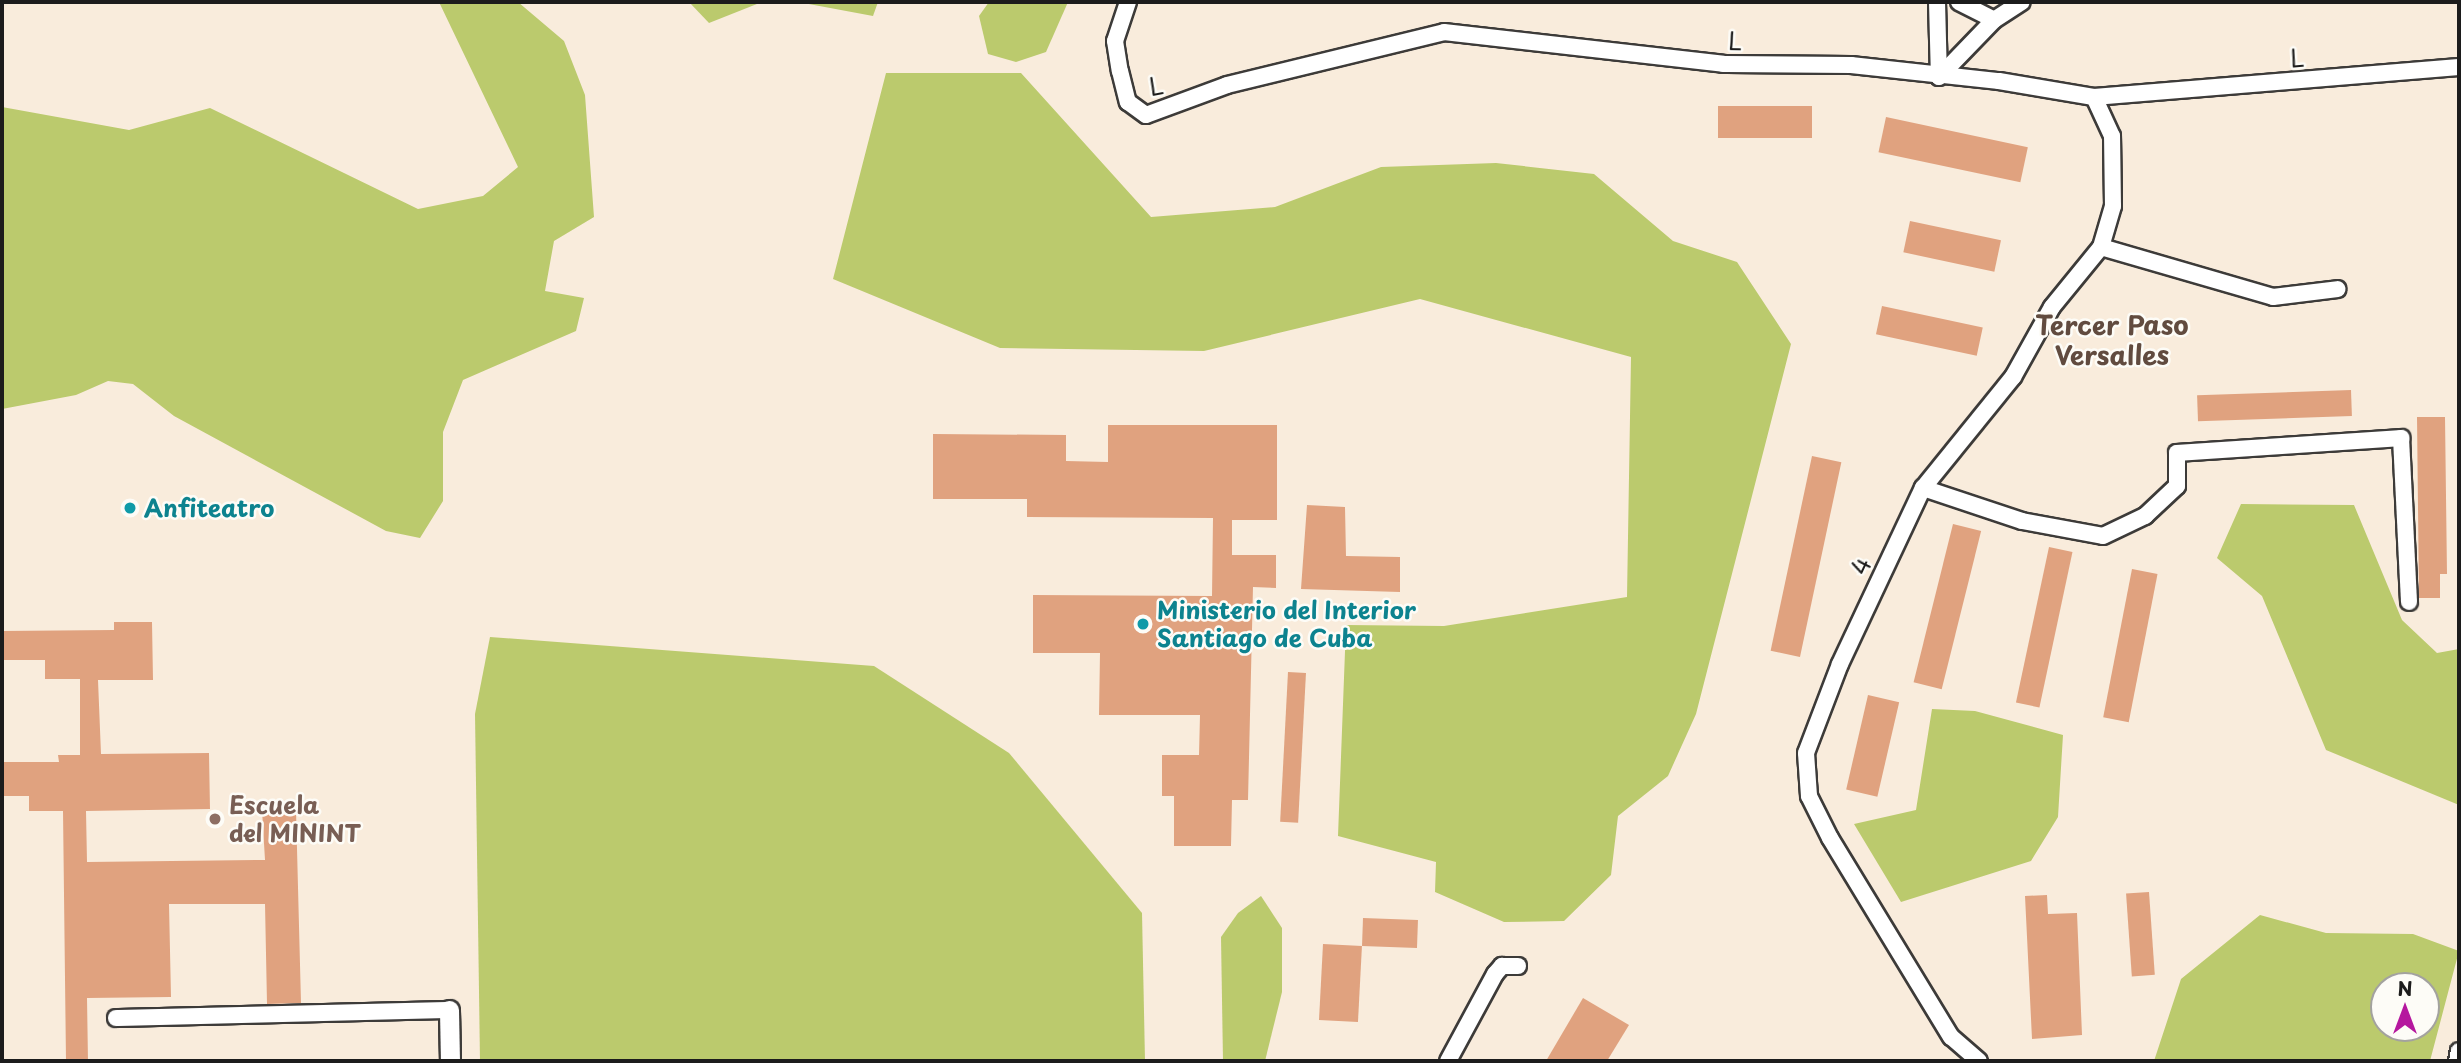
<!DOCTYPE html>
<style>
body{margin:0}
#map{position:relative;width:2461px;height:1063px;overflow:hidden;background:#f9ecdc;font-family:"Playpen Sans",sans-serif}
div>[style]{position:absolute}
.green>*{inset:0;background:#bbca6d}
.building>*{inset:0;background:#e0a27f;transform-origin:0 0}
.roads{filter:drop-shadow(2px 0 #3d3b39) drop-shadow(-2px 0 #3d3b39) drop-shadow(0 2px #3d3b39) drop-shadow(0 -2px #3d3b39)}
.minor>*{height:16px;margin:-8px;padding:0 8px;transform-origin:8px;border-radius:8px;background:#fff}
.tertiary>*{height:19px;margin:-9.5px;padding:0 9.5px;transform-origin:9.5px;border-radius:9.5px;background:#fff}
.dots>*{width:19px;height:19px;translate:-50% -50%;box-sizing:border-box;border:4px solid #fdfcf7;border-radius:50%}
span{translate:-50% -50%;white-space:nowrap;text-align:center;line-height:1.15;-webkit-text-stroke:5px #fdfcf7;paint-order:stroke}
.street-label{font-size:24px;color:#1c1c1c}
.culture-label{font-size:24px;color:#0d838f;font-weight:700}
.left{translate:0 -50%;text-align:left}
.education-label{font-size:24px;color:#785e54;font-weight:700}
.neighbourhood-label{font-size:26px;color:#614b3f;font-weight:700}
.frame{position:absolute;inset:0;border:4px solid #1c1c1c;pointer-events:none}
.north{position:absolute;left:2370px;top:972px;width:70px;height:70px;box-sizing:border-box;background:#fdfcf7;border:2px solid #a3a29f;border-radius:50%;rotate:0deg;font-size:19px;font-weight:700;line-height:28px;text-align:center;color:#1c1c1c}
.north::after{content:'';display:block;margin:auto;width:24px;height:32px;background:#b5179e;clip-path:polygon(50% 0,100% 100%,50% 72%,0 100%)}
</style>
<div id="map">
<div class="green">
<i style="clip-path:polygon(439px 2px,518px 2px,564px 41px,585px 95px,594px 217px,554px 241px,545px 291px,584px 298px,576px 331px,463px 380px,443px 432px,443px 501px,420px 538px,386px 531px,174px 416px,133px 384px,108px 381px,76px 395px,2px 409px,2px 107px,129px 130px,210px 108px,418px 209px,483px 196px,518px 167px)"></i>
<i style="clip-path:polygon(689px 2px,762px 2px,709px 23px)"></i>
<i style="clip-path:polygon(798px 2px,878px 2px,873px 16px)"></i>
<i style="clip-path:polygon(989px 2px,1068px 2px,1046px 52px,1016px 62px,988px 54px,979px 16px)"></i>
<i style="clip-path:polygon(886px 73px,1021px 73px,1151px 217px,1275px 207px,1381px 167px,1496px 163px,1594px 174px,1673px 241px,1737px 262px,1791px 344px,1696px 714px,1668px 776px,1618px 816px,1611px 875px,1564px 921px,1504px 922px,1435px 892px,1436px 862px,1338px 836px,1346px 625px,1444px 626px,1627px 597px,1631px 357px,1420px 299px,1204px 351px,1000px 348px,833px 279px)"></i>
<i style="clip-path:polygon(2241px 504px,2354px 505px,2402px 620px,2437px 653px,2459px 649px,2459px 805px,2326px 750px,2262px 596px,2217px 558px)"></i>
<i style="clip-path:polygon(490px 637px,874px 666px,1009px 753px,1142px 913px,1145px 1061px,480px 1061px,475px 714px)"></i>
<i style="clip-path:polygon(1932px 709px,1975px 711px,2063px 735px,2058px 817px,2031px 861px,1901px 902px,1854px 824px,1916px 810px)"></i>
<i style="clip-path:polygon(1261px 896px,1282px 928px,1282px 992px,1265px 1061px,1223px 1061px,1221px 937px,1238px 913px)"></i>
<i style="clip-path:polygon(evenodd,2260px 915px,2326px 933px,2413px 934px,2459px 951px,2430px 1061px,2154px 1061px,2181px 979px,2260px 915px,2384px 986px,2426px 986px,2426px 1028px,2384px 1028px,2384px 986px)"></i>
</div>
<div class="building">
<i style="left:1718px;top:106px;width:94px;height:32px"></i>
<i style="left:1886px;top:117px;width:145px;height:36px;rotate:12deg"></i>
<i style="left:1910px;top:221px;width:93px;height:32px;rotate:12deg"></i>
<i style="left:1882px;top:306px;width:103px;height:29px;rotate:12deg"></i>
<i style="left:2351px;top:390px;width:26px;height:154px;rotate:88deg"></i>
<i style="clip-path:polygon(2417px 417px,2445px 417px,2447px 574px,2440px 574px,2440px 598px,2419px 598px)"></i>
<i style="clip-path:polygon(1108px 425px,1277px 425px,1277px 520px,1232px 520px,1232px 555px,1276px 555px,1276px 588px,1253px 587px,1248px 800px,1232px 800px,1231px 846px,1174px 846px,1174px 796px,1162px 796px,1162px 755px,1199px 755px,1200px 715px,1099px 715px,1100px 653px,1033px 653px,1033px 595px,1212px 596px,1213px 518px,1027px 517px,1027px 499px,933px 499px,933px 434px,1066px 435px,1066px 461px,1108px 462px)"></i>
<i style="left:1812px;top:456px;width:30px;height:199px;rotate:12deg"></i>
<i style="clip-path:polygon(1307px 505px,1345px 507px,1346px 556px,1400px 557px,1400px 592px,1301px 589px)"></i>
<i style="left:1953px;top:524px;width:29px;height:163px;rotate:14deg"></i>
<i style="left:2049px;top:547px;width:24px;height:159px;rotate:12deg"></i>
<i style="left:2132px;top:569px;width:26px;height:151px;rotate:11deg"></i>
<i style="clip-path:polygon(114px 622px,152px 622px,153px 680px,98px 680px,101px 754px,209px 753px,210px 809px,86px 811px,87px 862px,265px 860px,262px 810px,296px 810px,301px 1003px,267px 1004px,265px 904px,169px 904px,171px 997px,87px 998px,88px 1061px,66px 1061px,63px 811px,29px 811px,29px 796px,2px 796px,2px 762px,59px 762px,58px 755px,80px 755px,80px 679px,45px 679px,45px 660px,2px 660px,2px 631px,114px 630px)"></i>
<i style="left:1288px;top:672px;width:18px;height:150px;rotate:3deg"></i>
<i style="left:1868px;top:695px;width:32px;height:97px;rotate:13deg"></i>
<i style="left:2149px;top:892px;width:83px;height:23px;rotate:86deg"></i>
<i style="clip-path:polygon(2047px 895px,2048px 914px,2077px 913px,2082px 1035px,2032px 1039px,2025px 896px)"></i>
<i style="left:1363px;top:918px;width:55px;height:28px;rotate:2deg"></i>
<i style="left:1323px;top:944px;width:39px;height:76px;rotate:3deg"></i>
<i style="clip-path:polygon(1583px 998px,1629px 1025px,1607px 1061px,1546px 1061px)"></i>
</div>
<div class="roads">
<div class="minor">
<i style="left:1128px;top:2px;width:41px;rotate:108.4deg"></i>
<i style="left:1115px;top:41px;width:30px;rotate:81deg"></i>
<i style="left:1120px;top:71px;width:32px;rotate:76deg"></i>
<i style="left:1128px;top:102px;width:22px;rotate:36deg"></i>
<i style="left:1146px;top:115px;width:86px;rotate:-20.3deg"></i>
<i style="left:1227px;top:85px;width:223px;rotate:-13.7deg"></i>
<i style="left:1444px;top:32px;width:281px;rotate:6.5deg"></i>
<i style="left:1723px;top:64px;width:128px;rotate:0.4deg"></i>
<i style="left:1851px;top:65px;width:149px;rotate:6.2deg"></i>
<i style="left:1999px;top:81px;width:96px;rotate:9.6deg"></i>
<i style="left:2094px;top:97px;width:366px;rotate:-4.7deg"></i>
<i style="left:1937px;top:2px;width:75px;rotate:88.5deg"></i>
<i style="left:1959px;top:2px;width:39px;rotate:27deg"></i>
<i style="left:1939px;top:77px;width:79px;rotate:-46deg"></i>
<i style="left:1994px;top:20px;width:33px;rotate:-33deg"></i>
<i style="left:2101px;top:247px;width:179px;rotate:16.2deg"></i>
<i style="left:2273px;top:297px;width:65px;rotate:-7deg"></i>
<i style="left:1923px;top:488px;width:104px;rotate:18.4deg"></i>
<i style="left:2022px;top:521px;width:82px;rotate:10.5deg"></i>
<i style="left:2103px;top:536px;width:47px;rotate:-25.5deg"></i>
<i style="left:2145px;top:516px;width:44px;rotate:-43.2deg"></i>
<i style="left:2177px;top:486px;width:33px;rotate:-90deg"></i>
<i style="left:2177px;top:453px;width:225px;rotate:-3.8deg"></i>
<i style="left:2401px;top:438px;width:164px;rotate:87.2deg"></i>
<i style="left:116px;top:1018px;width:333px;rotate:-1.4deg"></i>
<i style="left:1448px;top:1061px;width:99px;rotate:-61.6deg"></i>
<i style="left:1495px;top:974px;width:11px;rotate:-49deg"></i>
<i style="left:1502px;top:966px;width:16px"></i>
<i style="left:1979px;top:1061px;width:37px;rotate:-139deg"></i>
<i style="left:1951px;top:1037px;width:233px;rotate:-121.3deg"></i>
<i style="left:1830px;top:838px;width:47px;rotate:-116.6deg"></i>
<i style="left:1809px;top:796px;width:43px;rotate:-94deg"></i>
<i style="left:1806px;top:753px;width:95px;rotate:-69.1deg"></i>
<i style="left:1840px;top:664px;width:195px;rotate:-64.8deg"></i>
<i style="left:1923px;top:488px;width:143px;rotate:-51deg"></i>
<i style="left:2013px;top:377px;width:80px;rotate:-60.9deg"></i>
<i style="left:2052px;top:307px;width:77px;rotate:-50.8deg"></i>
<i style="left:2101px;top:247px;width:43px;rotate:-73.7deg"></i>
<i style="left:2113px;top:206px;width:70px;rotate:-90.8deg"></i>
<i style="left:2112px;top:136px;width:43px;rotate:-114.8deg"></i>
<i style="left:2457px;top:1061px;width:10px;rotate:-79deg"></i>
</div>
<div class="tertiary">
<i style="left:449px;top:1010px;width:51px;rotate:88.9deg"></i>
</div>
</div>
<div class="dots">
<i style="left:130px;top:508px;background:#0f9aa8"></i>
<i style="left:1143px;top:624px;background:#0f9aa8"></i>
<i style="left:215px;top:819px;background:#8d6e63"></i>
</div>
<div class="street-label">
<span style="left:1735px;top:41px;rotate:1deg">L</span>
<span style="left:2297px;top:58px;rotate:-5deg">L</span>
<span style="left:1156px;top:86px;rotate:-11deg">L</span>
<span style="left:1861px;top:566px;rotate:-65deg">4</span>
</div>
<div class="culture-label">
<span class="left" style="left:144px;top:508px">Anfiteatro</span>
<span class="left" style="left:1157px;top:624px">Ministerio del Interior<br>Santiago de Cuba</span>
</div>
<div class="education-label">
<span class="left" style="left:229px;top:819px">Escuela<br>del MININT</span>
</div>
<div class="neighbourhood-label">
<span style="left:2112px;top:340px">Tercer Paso<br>Versalles</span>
</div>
<div class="frame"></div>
<div class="north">N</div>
</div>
